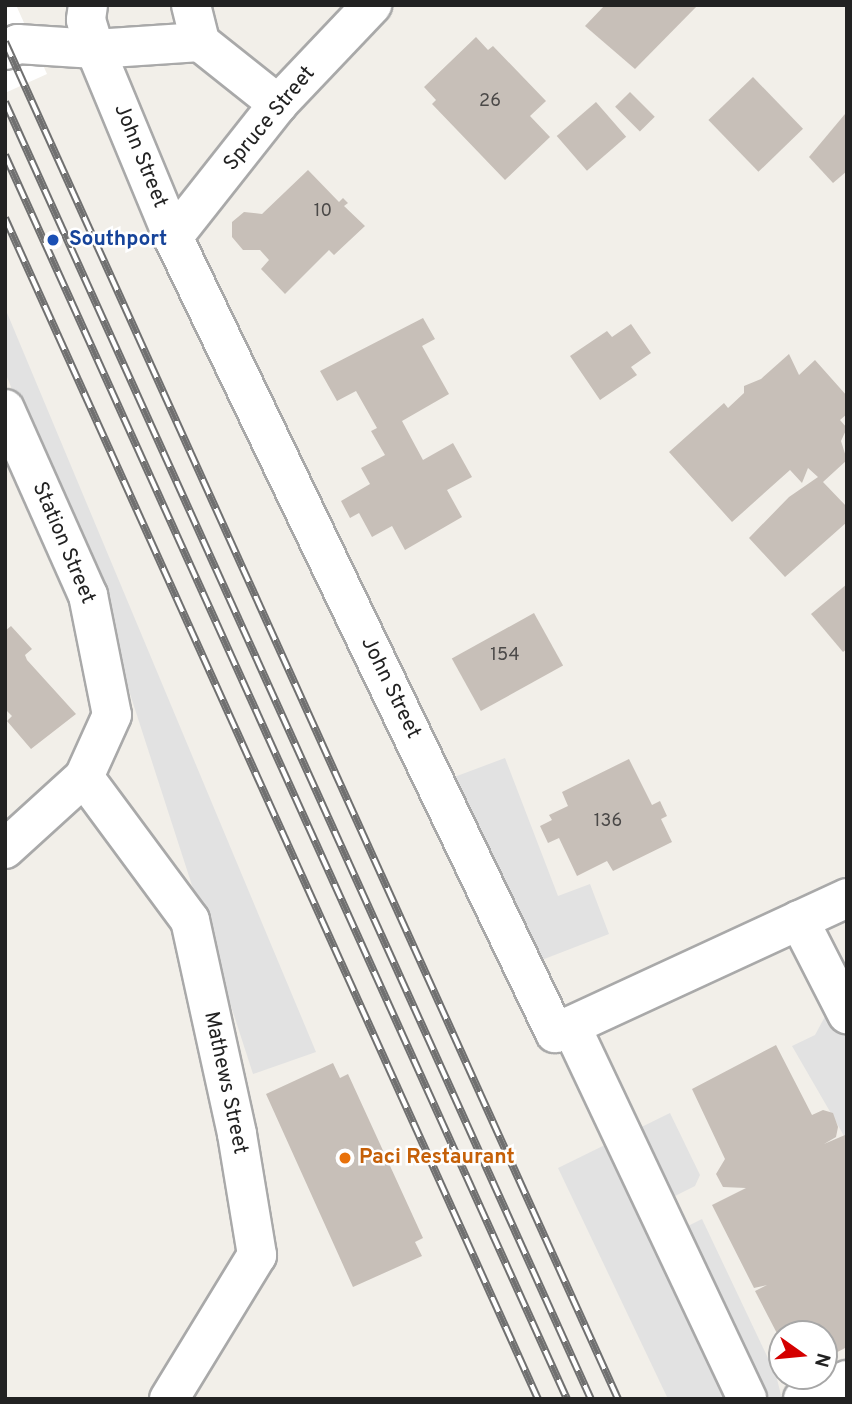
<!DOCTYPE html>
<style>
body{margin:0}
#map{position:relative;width:852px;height:1404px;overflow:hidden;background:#f2efe9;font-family:Overpass,sans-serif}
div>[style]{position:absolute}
.parking>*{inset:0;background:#e2e2e2}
.pier>*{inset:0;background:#fff}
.building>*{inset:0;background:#c7bfb8;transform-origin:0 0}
.roads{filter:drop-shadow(2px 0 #a9a9a9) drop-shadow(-2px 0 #a9a9a9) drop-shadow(0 2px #a9a9a9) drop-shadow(0 -2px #a9a9a9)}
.minor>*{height:38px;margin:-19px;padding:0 19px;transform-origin:19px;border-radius:19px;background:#fff}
.rail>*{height:8px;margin-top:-4px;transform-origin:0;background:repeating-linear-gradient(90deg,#fff 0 16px,#707070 0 32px);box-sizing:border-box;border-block:2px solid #707070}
.dots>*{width:19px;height:19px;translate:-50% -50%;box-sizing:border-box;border:4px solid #fff;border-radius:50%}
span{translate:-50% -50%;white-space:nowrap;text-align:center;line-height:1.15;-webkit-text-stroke:5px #fff;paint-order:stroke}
.number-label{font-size:18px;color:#4b4948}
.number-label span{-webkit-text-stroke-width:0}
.street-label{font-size:21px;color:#222}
.transit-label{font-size:21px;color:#164399;font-weight:700}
.left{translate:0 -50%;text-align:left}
.food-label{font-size:21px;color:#c56008;font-weight:700}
.frame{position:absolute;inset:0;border:7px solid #222;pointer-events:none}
.north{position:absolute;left:768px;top:1320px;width:70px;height:70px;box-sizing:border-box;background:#fff;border:2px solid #a7a7a7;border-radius:50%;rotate:105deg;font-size:19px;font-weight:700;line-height:28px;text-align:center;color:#222}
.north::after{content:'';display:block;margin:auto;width:24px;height:32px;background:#d40000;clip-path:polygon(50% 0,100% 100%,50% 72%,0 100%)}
</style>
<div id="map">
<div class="parking">
<i style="clip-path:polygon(5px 308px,316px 1052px,253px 1074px,110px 632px,5px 372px)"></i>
<i style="clip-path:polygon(505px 758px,558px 896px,590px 884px,609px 934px,521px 968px,449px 779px)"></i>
<i style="clip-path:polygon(847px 1001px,847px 1141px,792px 1046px,815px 1035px,828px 1011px)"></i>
<i style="clip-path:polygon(670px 1113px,700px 1175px,695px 1186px,669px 1199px,682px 1229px,702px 1219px,776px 1375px,782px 1399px,668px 1399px,558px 1168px)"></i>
</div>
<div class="pier">
<i style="clip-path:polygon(16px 5px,47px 74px,5px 93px,5px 9px)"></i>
</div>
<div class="building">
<i style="clip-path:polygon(605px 5px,698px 5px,635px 69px,585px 26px)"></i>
<i style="clip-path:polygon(476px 37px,488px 50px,493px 46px,546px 101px,530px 116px,550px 137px,505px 180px,432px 104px,436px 100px,424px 87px)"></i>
<i style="left:753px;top:77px;width:72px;height:62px;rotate:46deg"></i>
<i style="left:630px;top:92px;width:35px;height:21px;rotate:45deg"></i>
<i style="left:596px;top:102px;width:46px;height:52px;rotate:49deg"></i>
<i style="clip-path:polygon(845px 114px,847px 171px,833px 183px,809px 157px)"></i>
<i style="clip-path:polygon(308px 170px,339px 202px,343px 198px,348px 203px,344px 206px,365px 226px,334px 255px,329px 250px,285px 294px,261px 269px,269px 260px,260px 250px,243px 250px,232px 237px,232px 222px,244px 212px,262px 214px)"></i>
<i style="clip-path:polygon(423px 318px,435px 339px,422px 346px,449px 394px,402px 421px,423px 460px,453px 443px,472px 477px,447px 490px,462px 517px,405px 550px,392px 526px,372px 537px,359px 513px,350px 518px,341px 501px,370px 484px,361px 468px,385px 455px,371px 431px,377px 428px,356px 391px,337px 401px,320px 371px)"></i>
<i style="clip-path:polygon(631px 324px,651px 353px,631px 367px,637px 375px,600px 400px,570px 356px,607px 331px,612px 337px)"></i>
<i style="clip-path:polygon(789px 354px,799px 375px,815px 360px,847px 396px,847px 414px,840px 420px,847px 428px,841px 441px,847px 460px,823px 482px,847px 507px,847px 522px,785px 577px,749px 538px,789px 497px,818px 477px,808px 468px,802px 483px,790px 470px,732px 522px,669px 452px,724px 403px,728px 408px,744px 393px,744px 386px,761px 379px)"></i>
<i style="clip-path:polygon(847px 584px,847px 649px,843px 652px,811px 614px)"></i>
<i style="left:534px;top:613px;width:60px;height:94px;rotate:61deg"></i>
<i style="clip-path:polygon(11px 626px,32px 649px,25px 655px,27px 660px,76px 714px,31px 749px,7px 721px,12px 716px,5px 709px,5px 631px)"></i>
<i style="clip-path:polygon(629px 759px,652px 805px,660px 801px,667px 816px,661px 819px,672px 842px,613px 871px,607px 861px,577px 876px,559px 838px,548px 843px,540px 826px,552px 820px,549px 815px,568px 806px,562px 792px)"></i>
<i style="clip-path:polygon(776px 1045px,812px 1115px,823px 1110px,833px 1113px,838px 1127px,836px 1137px,824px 1144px,845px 1135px,847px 1139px,847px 1347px,824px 1359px,824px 1334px,782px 1334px,782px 1343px,755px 1291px,767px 1285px,754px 1288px,712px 1205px,746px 1188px,723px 1187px,716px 1174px,725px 1159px,692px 1089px)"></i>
<i style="clip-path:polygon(333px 1063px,340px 1078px,348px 1074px,423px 1238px,415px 1242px,422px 1256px,353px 1287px,266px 1094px)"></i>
</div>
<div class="roads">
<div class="minor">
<i style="left:88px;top:5px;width:15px;rotate:98deg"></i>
<i style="left:86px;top:20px;width:30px;rotate:73deg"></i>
<i style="left:95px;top:49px;width:204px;rotate:67.5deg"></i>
<i style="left:173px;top:237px;width:883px;rotate:64.36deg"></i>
<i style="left:555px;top:1033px;width:322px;rotate:-24.8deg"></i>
<i style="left:191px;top:5px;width:38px;rotate:76deg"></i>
<i style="left:5px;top:50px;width:14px;rotate:-25deg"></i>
<i style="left:18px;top:44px;width:77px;rotate:3.7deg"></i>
<i style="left:95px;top:49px;width:105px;rotate:-3.8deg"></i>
<i style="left:200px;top:42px;width:100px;rotate:38.5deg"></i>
<i style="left:173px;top:237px;width:169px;rotate:-51.7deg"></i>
<i style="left:278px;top:104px;width:137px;rotate:-46.5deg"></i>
<i style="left:5px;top:409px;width:204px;rotate:66deg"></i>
<i style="left:88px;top:595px;width:122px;rotate:78.7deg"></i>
<i style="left:112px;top:715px;width:68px;rotate:114.3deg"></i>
<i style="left:84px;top:777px;width:107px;rotate:137.7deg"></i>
<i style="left:84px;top:777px;width:178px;rotate:53.5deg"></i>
<i style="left:190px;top:920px;width:219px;rotate:77.6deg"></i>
<i style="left:237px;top:1134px;width:123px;rotate:80.6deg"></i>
<i style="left:257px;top:1255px;width:169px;rotate:121.4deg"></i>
<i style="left:799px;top:920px;width:106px;rotate:62.9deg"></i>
<i style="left:571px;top:1026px;width:412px;rotate:64.7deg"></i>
<i style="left:803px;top:1399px;width:48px;rotate:-23.4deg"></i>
</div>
</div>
<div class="rail">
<i style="left:5px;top:42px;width:1489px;rotate:65.69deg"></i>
<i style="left:5px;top:102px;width:1423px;rotate:65.69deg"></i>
<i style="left:5px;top:155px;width:1365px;rotate:65.69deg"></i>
<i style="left:5px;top:218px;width:1296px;rotate:65.71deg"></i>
</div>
<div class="dots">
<i style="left:53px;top:240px;background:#1a4fb4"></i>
<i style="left:345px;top:1158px;background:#e8710a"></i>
</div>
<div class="number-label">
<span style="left:490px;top:102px">26</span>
<span style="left:323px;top:212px">10</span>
<span style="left:505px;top:656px">154</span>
<span style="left:608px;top:822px">136</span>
</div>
<div class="street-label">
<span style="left:270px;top:119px;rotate:-50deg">Spruce Street</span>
<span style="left:140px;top:156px;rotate:68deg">John Street</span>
<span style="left:63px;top:543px;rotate:67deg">Station Street</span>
<span style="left:390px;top:688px;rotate:64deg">John Street</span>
<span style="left:225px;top:1083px;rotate:78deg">Mathews Street</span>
</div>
<div class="transit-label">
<span class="left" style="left:69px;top:240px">Southport</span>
</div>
<div class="food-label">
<span class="left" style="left:359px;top:1158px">Paci Restaurant</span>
</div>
<div class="frame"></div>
<div class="north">N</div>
</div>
